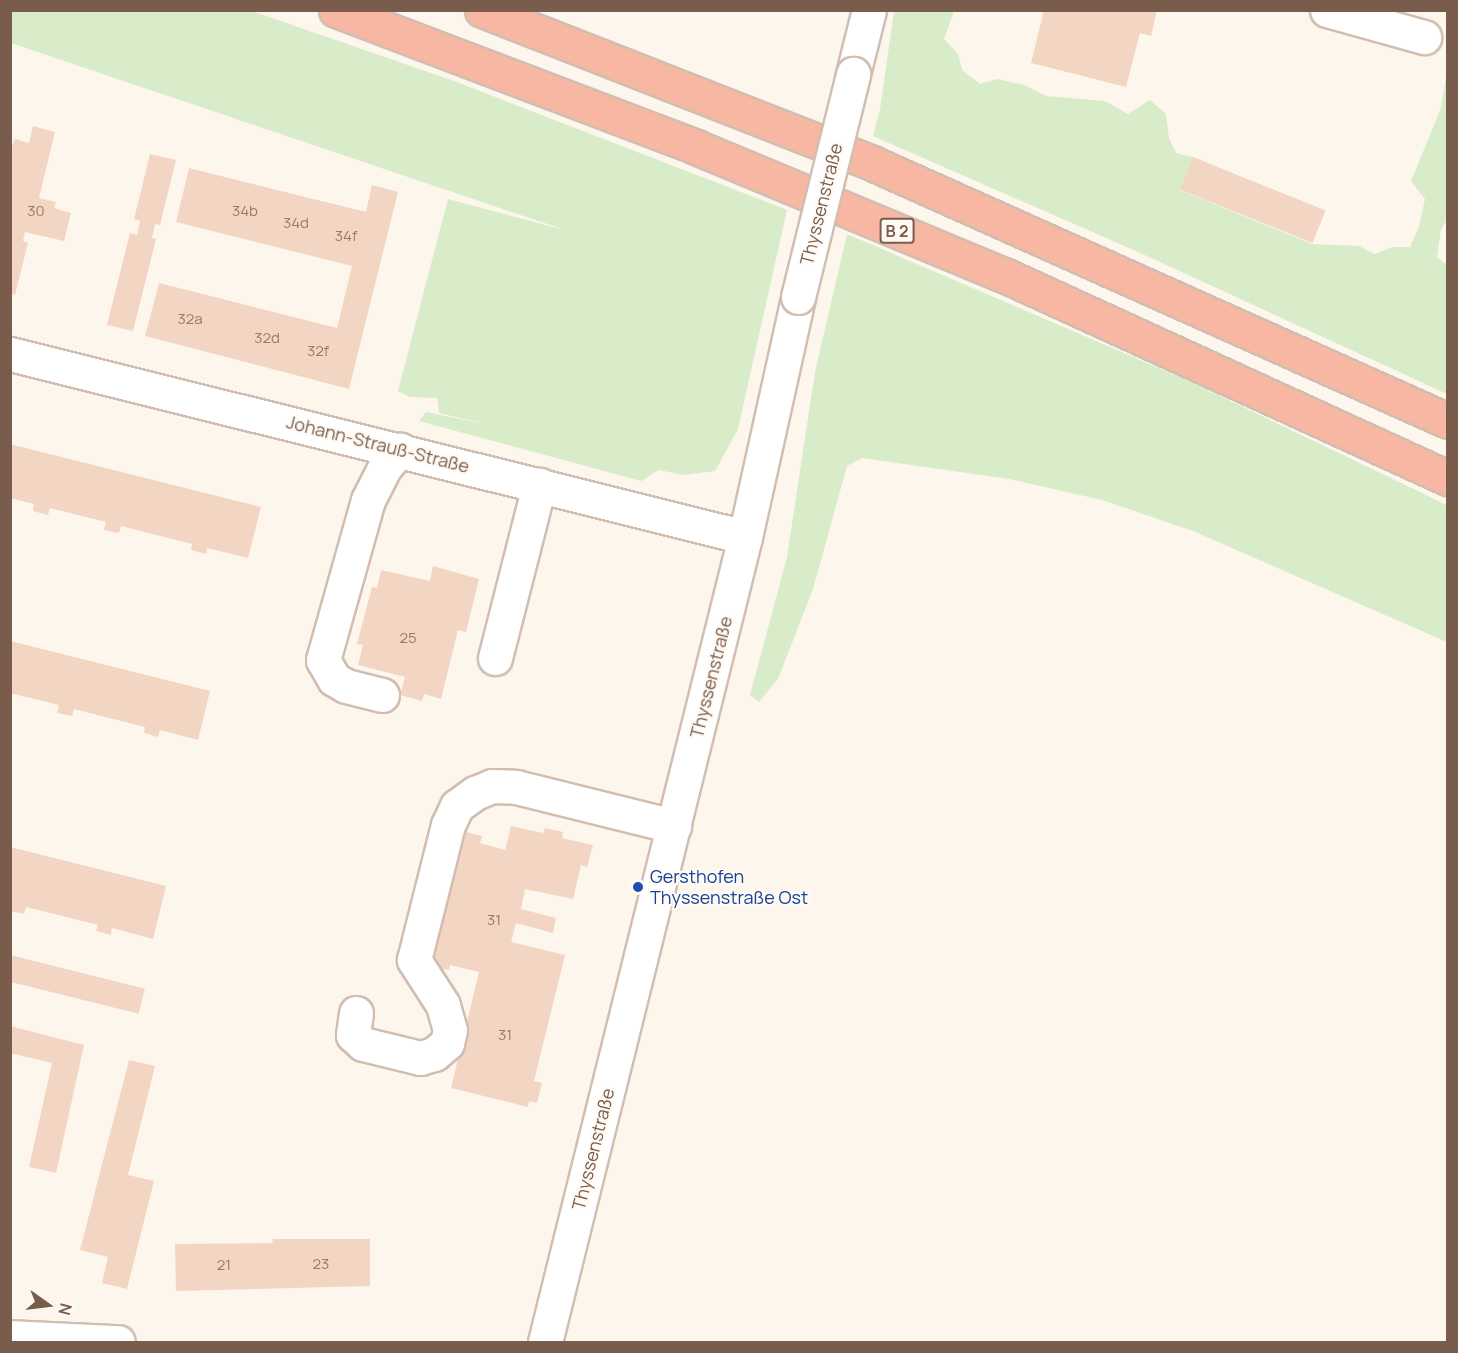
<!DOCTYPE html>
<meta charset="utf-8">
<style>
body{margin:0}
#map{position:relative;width:1458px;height:1353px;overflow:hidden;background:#fdf6ec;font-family:Manrope,sans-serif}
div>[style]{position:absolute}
.green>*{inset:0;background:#d8ecc9}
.building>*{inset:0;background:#f3d5c3;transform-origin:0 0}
.roads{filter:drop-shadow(2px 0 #d1beb0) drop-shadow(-2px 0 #d1beb0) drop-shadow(0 2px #d1beb0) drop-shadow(0 -2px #d1beb0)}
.minor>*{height:33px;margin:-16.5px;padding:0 16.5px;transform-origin:16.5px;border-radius:16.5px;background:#fff}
.highway>*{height:33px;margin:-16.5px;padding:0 16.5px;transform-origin:16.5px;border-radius:16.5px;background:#f7b7a3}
.bridges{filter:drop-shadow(2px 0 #d1beb0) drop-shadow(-2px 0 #d1beb0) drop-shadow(0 2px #d1beb0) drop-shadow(0 -2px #d1beb0)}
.minor-bridge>*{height:33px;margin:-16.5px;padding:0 16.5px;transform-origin:16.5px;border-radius:16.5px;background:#fff}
.dots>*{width:16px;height:16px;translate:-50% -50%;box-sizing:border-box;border:3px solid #fffaf3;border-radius:50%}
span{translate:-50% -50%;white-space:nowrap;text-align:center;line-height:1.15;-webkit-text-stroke:4.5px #fffaf3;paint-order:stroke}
.number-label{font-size:15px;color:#987a6a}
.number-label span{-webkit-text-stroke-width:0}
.shield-label span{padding:2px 4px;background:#fffaf3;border:2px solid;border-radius:4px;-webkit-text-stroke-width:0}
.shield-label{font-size:16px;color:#7a5c4d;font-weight:700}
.street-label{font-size:18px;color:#7a5c4d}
.transit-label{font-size:18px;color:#164399}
.left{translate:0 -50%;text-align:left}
.frame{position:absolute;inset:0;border:12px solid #7a5c4d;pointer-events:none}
.north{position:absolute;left:18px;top:1275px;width:60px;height:60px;-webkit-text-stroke:4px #fffaf3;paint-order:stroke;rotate:104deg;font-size:16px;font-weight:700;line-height:24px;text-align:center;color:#7a5c4d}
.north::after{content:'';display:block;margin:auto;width:21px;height:27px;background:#7a5c4d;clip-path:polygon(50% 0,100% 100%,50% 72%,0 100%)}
</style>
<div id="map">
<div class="green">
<i style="clip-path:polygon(11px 10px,252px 11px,454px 81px,787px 210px,738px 429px,715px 471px,683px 475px,659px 470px,641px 481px,419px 421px,426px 412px,489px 425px,439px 413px,437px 398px,410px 397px,398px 391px,448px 199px,568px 231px,11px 43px)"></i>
<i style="clip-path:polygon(894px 11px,954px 11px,944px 39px,958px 54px,962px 70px,980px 84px,997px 79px,1024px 85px,1047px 96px,1105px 101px,1128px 114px,1150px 100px,1166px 114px,1169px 138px,1176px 153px,1193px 157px,1180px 190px,1312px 244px,1359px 246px,1375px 254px,1392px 247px,1410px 247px,1419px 227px,1425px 199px,1411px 181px,1441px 108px,1447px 70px,1447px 220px,1441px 229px,1437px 257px,1447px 265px,1447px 394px,1138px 252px,873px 136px,880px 109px)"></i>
<i style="clip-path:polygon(847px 234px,1187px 380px,1447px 505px,1447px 642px,1193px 531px,1102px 500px,1009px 479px,862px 458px,847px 466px,813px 589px,778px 679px,759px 702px,750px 695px,787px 557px,815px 372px)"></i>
</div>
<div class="building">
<i style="clip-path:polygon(1044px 10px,1157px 10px,1151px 36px,1140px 33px,1126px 87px,1031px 63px)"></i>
<i style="clip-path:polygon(33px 126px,55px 132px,39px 198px,56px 202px,54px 208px,71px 213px,64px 241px,25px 232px,23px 241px,28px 243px,15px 295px,10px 293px,10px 151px,15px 139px,29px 143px)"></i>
<i style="clip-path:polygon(150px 154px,176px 160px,160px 225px,155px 224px,152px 238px,156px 239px,133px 331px,107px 325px,130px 233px,137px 235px,140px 221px,134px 219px)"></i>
<i style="left:1193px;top:157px;width:143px;height:35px;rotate:22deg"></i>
<i style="clip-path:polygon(189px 168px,366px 212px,372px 185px,398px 192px,349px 389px,145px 336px,159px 283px,337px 328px,352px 266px,176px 222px)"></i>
<i style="clip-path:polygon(10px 444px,261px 507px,248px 558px,207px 548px,206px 554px,191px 550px,192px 544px,121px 526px,119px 533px,104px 530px,106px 522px,50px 508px,48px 515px,33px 511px,34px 504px,10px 498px)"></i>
<i style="clip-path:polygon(433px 566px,479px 579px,466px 632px,458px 630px,441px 699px,424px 694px,422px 701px,400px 695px,405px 677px,358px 665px,363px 645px,357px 644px,372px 587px,377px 588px,381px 570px,430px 581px)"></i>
<i style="clip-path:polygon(10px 641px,210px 691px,198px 740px,160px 730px,158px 737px,144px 733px,145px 727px,74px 709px,72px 716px,57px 713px,59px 705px,10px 693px)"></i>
<i style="clip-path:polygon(511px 826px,543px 833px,545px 828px,563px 832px,562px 838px,593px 845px,587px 867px,581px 865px,573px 899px,525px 889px,521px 909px,556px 918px,553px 933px,516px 923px,511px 942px,565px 955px,534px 1081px,542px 1083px,537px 1103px,529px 1101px,528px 1107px,451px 1088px,479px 972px,450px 965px,449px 970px,429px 966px,462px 831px,482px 836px,480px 843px,505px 850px)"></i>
<i style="clip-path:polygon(10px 847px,166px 886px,153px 939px,112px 928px,111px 935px,96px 931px,98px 925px,26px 907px,24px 914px,10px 911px)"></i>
<i style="left:10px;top:955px;width:139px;height:26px;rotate:14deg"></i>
<i style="clip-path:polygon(10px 1026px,84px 1045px,56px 1173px,29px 1167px,52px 1063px,10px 1053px)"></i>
<i style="clip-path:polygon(129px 1060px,155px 1066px,128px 1175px,154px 1181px,127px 1289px,102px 1283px,108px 1257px,80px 1250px)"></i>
<i style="clip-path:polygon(272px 1239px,370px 1239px,370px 1286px,176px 1291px,175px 1244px,273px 1243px)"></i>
</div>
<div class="roads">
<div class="minor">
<i style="left:1327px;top:10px;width:101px;rotate:15.6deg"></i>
<i style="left:853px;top:74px;width:66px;rotate:-76deg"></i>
<i style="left:10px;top:354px;width:757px;rotate:13.98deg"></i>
<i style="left:495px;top:658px;width:179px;rotate:-75.7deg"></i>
<i style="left:382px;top:695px;width:37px;rotate:-166deg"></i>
<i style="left:346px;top:686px;width:14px;rotate:-150deg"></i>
<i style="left:334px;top:679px;width:22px;rotate:-120deg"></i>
<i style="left:323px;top:660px;width:166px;rotate:-74.3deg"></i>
<i style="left:368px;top:500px;width:37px;rotate:-63deg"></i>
<i style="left:385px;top:467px;width:23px;rotate:-50deg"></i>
<i style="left:356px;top:1013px;width:22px;rotate:98deg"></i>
<i style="left:353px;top:1035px;width:13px;rotate:42deg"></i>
<i style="left:363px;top:1044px;width:59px;rotate:13.8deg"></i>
<i style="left:420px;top:1058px;width:15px;rotate:-16deg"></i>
<i style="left:434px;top:1054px;width:17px;rotate:-40deg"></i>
<i style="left:447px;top:1043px;width:13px;rotate:-77deg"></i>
<i style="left:450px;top:1030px;width:26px;rotate:-106deg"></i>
<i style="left:443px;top:1005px;width:54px;rotate:-122.8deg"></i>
<i style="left:414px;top:960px;width:139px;rotate:-75.9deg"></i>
<i style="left:448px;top:825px;width:21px;rotate:-65deg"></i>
<i style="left:457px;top:806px;width:22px;rotate:-36deg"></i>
<i style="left:475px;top:793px;width:18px;rotate:-22deg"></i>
<i style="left:492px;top:786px;width:24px;rotate:2deg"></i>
<i style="left:516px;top:787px;width:163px;rotate:13.9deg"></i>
<i style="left:10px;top:1337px;width:108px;rotate:2.7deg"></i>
<i style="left:545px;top:1342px;width:829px;rotate:-76.05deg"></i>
<i style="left:745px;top:537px;width:246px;rotate:-77.5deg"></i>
</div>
<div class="highway">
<i style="left:336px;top:10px;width:385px;rotate:20.8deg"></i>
<i style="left:696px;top:147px;width:334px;rotate:22.6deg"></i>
<i style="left:1004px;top:275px;width:488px;rotate:24.6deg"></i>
<i style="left:482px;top:10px;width:419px;rotate:21.4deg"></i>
<i style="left:872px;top:163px;width:631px;rotate:24.13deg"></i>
</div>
</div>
<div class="bridges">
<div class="minor-bridge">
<i style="left:798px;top:297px;width:230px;rotate:-76.1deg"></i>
</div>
</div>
<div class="dots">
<i style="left:638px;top:887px;background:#1a4fb4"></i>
</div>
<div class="number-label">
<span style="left:36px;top:211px">30</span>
<span style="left:245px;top:211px">34b</span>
<span style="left:296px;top:223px">34d</span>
<span style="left:346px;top:236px">34f</span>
<span style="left:190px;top:319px">32a</span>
<span style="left:267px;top:338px">32d</span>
<span style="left:318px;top:351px">32f</span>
<span style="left:408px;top:638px">25</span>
<span style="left:494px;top:920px">31</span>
<span style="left:505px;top:1035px">31</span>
<span style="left:321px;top:1264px">23</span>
<span style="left:224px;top:1265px">21</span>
</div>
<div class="shield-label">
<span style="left:897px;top:231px">B 2</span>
</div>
<div class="street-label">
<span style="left:821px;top:204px;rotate:-76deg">Thyssenstraße</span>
<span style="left:378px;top:444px;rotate:14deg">Johann-Strauß-Straße</span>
<span style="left:711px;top:677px;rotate:-76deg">Thyssenstraße</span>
<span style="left:593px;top:1149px;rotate:-76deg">Thyssenstraße</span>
</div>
<div class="transit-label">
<span class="left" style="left:650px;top:887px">Gersthofen<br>Thyssenstraße Ost</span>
</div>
<div class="frame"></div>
<div class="north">N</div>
</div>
